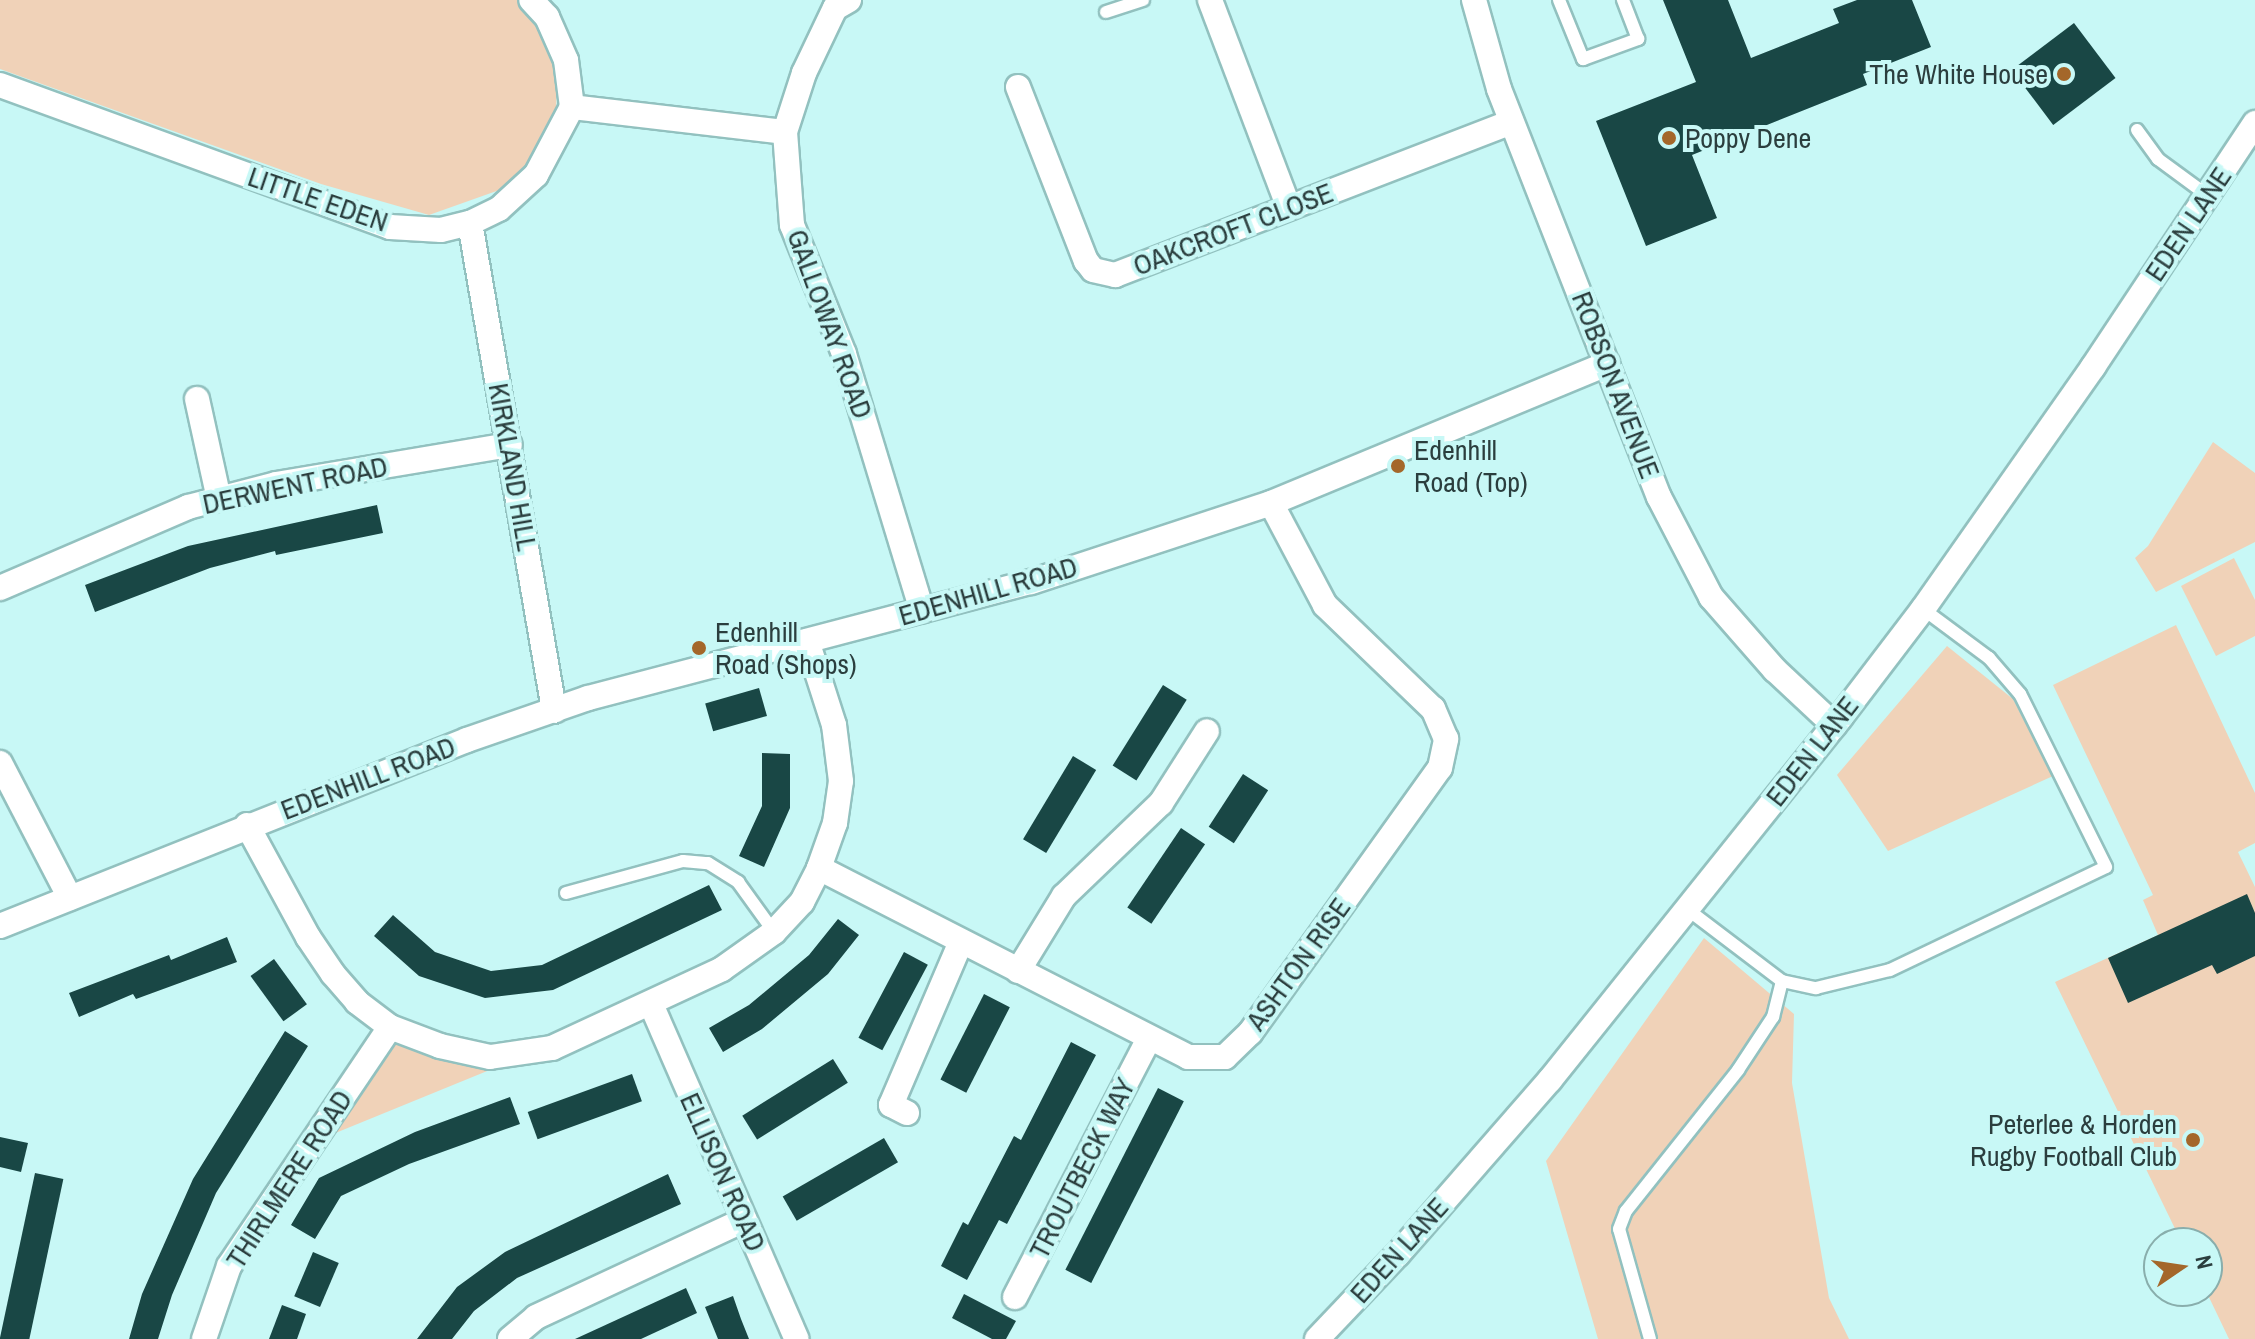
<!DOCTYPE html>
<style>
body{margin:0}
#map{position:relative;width:2255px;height:1339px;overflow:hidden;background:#c8f8f6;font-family:"Archivo Narrow",sans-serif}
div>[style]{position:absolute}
.green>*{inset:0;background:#f0d2b8}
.building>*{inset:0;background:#194745;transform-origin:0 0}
.roads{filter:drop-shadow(2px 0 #92c1bf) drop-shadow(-2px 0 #92c1bf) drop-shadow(0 2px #92c1bf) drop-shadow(0 -2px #92c1bf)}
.service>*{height:12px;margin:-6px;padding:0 6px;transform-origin:6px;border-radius:6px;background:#fff}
.minor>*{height:24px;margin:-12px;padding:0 12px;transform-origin:12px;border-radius:12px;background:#fff}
.dots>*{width:22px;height:22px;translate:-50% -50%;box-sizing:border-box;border:4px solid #c8f8f6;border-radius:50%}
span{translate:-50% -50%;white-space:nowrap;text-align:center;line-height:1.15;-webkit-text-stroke:8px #c8f8f6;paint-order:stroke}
.poi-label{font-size:28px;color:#2b3e3e}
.right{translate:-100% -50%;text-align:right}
.left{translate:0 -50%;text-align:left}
.street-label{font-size:28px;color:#2b3e3e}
.north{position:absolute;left:2143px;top:1227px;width:80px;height:80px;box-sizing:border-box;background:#c8f8f6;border:2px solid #89aeac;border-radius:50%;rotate:77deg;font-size:22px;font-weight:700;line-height:32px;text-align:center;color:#2b3e3e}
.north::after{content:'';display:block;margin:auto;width:28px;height:36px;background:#a4672a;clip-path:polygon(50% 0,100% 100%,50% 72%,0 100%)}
</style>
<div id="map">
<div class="green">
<i style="clip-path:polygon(0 0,519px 0,540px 26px,557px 62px,556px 123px,511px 186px,429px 215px,321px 184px,0 69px)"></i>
<i style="clip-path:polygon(2213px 442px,2255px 473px,2255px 542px,2156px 592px,2135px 558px,2148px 546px)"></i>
<i style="clip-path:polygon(2234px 558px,2255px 600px,2255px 636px,2216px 656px,2181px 586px)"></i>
<i style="clip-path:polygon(2176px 625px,2255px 793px,2255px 843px,2238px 852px,2255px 887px,2255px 1339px,2229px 1339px,2206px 1291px,2207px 1243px,2182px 1243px,2055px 982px,2158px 935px,2143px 900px,2153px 895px,2053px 685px)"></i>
<i style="clip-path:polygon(1947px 646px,2013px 699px,2053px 776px,1888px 851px,1837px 775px)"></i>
<i style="clip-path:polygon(1704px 938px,1794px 1014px,1792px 1083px,1829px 1298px,1849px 1339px,1598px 1339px,1546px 1161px)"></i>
<i style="clip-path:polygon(402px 1042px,497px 1067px,333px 1134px,387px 1043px)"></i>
</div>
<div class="building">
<i style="clip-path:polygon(1663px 0,1728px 0,1751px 58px,1839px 23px,1833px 9px,1857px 0,1912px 0,1931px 47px,1863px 74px,1867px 85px,1692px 155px,1717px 218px,1646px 246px,1596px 121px,1696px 82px)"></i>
<i style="left:2074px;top:23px;width:69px;height:78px;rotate:53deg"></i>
<i style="clip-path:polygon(377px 505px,383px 533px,276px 555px,275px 551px,210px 568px,95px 612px,85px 585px,188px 546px)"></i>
<i style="left:1163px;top:685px;width:28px;height:95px;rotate:32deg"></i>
<i style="left:759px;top:688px;width:29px;height:56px;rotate:74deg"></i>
<i style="clip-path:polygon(762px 753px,790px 754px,790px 808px,764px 867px,739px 856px,762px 806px)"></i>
<i style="left:1073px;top:756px;width:27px;height:97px;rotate:31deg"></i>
<i style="left:1243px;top:774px;width:30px;height:63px;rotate:33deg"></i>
<i style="left:1181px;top:828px;width:29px;height:96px;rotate:34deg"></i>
<i style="clip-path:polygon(709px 885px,722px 910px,553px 990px,485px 998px,419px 976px,374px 936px,393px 915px,435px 952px,491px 971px,542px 965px)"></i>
<i style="clip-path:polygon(2247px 894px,2255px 913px,2255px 956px,2217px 974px,2212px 965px,2128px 1003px,2108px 958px)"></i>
<i style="clip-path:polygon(838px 919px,859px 935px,828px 974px,762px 1029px,723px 1052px,709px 1028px,749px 1005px,809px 955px)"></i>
<i style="clip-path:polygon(227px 937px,237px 962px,136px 999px,133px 994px,79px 1017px,69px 993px,169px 955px,171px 960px)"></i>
<i style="left:904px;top:952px;width:27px;height:97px;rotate:28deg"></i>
<i style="left:274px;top:959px;width:56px;height:29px;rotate:54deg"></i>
<i style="left:984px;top:994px;width:29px;height:96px;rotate:27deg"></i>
<i style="clip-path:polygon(285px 1031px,308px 1046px,216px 1193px,172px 1295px,158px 1339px,129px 1339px,142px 1294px,193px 1179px)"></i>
<i style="clip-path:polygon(1071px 1042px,1096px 1055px,1007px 1224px,999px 1220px,967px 1280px,941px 1266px,963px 1222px,968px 1225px,1014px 1136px,1021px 1140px)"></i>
<i style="left:833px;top:1059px;width:28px;height:107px;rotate:58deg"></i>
<i style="left:632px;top:1074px;width:29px;height:111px;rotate:70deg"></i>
<i style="left:1158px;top:1088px;width:29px;height:204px;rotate:27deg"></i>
<i style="clip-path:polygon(510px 1097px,520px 1124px,409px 1164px,341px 1196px,315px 1239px,291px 1225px,319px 1178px,415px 1132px)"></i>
<i style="clip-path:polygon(0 1137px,28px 1143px,21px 1172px,0 1167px)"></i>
<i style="left:884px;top:1138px;width:28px;height:117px;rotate:60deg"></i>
<i style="left:35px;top:1173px;width:29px;height:170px;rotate:12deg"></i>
<i style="clip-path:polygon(668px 1174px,681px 1204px,517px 1278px,474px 1311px,452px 1339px,417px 1339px,457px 1287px,505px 1252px)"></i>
<i style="left:313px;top:1252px;width:28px;height:48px;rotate:23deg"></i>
<i style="clip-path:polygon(686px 1288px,697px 1313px,641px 1339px,575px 1339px)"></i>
<i style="clip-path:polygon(964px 1294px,1016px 1321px,1006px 1339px,992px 1339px,952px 1318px)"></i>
<i style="clip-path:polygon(733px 1296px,741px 1319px,749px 1339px,718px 1339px,705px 1307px)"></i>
<i style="clip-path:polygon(282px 1305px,306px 1314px,297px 1339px,269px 1339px)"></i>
</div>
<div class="roads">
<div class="service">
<i style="left:1559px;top:0;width:64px;rotate:67.9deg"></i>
<i style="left:1583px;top:59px;width:59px;rotate:-20deg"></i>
<i style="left:1638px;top:39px;width:42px;rotate:-111deg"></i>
<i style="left:1106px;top:12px;width:39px;rotate:-18deg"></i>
<i style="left:2137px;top:130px;width:36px;rotate:54deg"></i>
<i style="left:2158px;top:159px;width:61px;rotate:36.3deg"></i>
<i style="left:566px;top:893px;width:121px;rotate:-15.3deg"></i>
<i style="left:683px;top:861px;width:25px;rotate:5deg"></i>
<i style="left:708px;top:863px;width:36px;rotate:32deg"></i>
<i style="left:738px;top:882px;width:62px;rotate:54.2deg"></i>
<i style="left:1687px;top:909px;width:119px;rotate:37.2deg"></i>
<i style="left:1782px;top:981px;width:35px;rotate:12deg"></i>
<i style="left:1816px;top:988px;width:76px;rotate:-13.7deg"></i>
<i style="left:1890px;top:970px;width:239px;rotate:-25.5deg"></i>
<i style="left:2106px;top:867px;width:193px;rotate:-116.4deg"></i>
<i style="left:2020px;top:694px;width:48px;rotate:-130.7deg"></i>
<i style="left:1989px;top:658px;width:82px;rotate:-143.4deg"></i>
<i style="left:1650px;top:1339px;width:114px;rotate:-105.7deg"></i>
<i style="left:1619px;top:1229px;width:19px;rotate:-69deg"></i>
<i style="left:1626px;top:1211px;width:180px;rotate:-51.5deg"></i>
<i style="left:1738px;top:1070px;width:64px;rotate:-56.6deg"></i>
<i style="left:1773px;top:1017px;width:37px;rotate:-76deg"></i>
</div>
<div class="minor">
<i style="left:849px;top:0;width:16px;rotate:150deg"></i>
<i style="left:835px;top:8px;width:72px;rotate:115.5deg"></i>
<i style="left:804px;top:73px;width:62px;rotate:107.9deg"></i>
<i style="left:785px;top:132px;width:93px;rotate:85.7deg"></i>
<i style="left:792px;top:225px;width:139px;rotate:68deg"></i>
<i style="left:844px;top:354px;width:268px;rotate:73.1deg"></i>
<i style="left:1210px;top:0;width:222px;rotate:69.2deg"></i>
<i style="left:1474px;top:0;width:92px;rotate:74.3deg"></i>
<i style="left:1499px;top:89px;width:438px;rotate:68.6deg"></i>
<i style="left:1659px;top:497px;width:113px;rotate:62.5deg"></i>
<i style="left:1711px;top:597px;width:97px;rotate:48.8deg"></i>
<i style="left:1775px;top:670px;width:81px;rotate:43deg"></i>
<i style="left:0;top:85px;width:415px;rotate:20deg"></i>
<i style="left:390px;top:227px;width:51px;rotate:3.4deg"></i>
<i style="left:441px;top:230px;width:30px;rotate:-14deg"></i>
<i style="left:470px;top:223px;width:32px;rotate:-26deg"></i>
<i style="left:499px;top:209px;width:50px;rotate:-42.6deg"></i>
<i style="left:536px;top:175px;width:77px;rotate:-62.1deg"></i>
<i style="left:572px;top:107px;width:47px;rotate:-97.3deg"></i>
<i style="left:566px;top:60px;width:47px;rotate:-113.8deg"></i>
<i style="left:547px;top:17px;width:23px;rotate:-133deg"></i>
<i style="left:1018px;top:87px;width:187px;rotate:68.7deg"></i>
<i style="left:1086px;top:261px;width:11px;rotate:52deg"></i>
<i style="left:1093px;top:270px;width:23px;rotate:13deg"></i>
<i style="left:1115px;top:275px;width:425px;rotate:-21.1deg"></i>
<i style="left:572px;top:107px;width:214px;rotate:6.7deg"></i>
<i style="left:470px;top:223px;width:495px;rotate:80.2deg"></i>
<i style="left:197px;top:399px;width:102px;rotate:77.6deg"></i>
<i style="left:0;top:588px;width:205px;rotate:-23.3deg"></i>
<i style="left:188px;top:507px;width:91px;rotate:-14.6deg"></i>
<i style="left:276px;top:484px;width:237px;rotate:-9.5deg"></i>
<i style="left:0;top:763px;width:152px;rotate:62.6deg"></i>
<i style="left:247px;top:825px;width:128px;rotate:61.4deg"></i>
<i style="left:308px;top:937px;width:45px;rotate:56deg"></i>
<i style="left:333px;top:974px;width:37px;rotate:49deg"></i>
<i style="left:357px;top:1002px;width:41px;rotate:37.1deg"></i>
<i style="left:390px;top:1027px;width:53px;rotate:20.8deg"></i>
<i style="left:440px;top:1046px;width:51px;rotate:12.4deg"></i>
<i style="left:490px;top:1057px;width:63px;rotate:-8.3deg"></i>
<i style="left:552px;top:1048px;width:187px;rotate:-24.9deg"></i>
<i style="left:722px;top:969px;width:64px;rotate:-35.4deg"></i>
<i style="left:774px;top:932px;width:41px;rotate:-47deg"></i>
<i style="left:802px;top:902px;width:38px;rotate:-63deg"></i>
<i style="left:819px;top:868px;width:48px;rotate:-70.4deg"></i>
<i style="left:835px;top:823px;width:42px;rotate:-81.9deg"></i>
<i style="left:841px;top:781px;width:56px;rotate:-97.1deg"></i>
<i style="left:834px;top:725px;width:88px;rotate:-107.8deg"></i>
<i style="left:819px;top:868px;width:415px;rotate:27.1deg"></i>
<i style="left:1188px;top:1057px;width:37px"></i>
<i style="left:1225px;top:1057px;width:35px;rotate:-44deg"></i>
<i style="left:1250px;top:1033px;width:326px;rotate:-54.4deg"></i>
<i style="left:1440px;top:768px;width:30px;rotate:-78deg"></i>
<i style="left:1446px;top:739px;width:33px;rotate:-113deg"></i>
<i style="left:1433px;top:709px;width:150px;rotate:-136.1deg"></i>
<i style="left:1325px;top:605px;width:115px;rotate:-117.9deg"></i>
<i style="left:0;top:926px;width:503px;rotate:-21.72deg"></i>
<i style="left:467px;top:740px;width:128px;rotate:-19.1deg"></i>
<i style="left:588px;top:698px;width:458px;rotate:-14.7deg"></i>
<i style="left:1031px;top:582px;width:253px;rotate:-18.2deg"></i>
<i style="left:1271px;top:503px;width:364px;rotate:-22.5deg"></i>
<i style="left:1018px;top:971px;width:88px;rotate:-58.5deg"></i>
<i style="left:1064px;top:896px;width:134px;rotate:-43.8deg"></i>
<i style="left:1161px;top:803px;width:85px;rotate:-57.4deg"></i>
<i style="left:651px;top:1004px;width:365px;rotate:66.5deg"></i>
<i style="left:907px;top:1113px;width:18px;rotate:-153deg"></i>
<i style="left:891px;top:1105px;width:177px;rotate:-66.8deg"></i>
<i style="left:1015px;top:1297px;width:292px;rotate:-62.6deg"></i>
<i style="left:204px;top:1339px;width:77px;rotate:-71.1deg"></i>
<i style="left:229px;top:1266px;width:288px;rotate:-56deg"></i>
<i style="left:510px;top:1339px;width:34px;rotate:-40deg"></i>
<i style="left:536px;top:1317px;width:230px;rotate:-25deg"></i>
<i style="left:1317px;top:1339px;width:117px;rotate:-46.4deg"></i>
<i style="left:1398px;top:1254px;width:231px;rotate:-48.9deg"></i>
<i style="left:1550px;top:1080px;width:464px;rotate:-51.3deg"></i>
<i style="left:1840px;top:718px;width:137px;rotate:-52.7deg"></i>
<i style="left:1923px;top:609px;width:296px;rotate:-54.9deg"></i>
<i style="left:2093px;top:367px;width:293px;rotate:-56.4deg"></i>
</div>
</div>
<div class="dots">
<i style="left:2064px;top:74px;background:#a4672a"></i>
<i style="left:1669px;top:138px;background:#a4672a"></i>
<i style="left:1398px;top:466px;background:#a4672a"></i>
<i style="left:699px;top:648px;background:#a4672a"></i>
<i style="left:2193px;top:1140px;background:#a4672a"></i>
</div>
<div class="poi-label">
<span class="right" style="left:2048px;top:74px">The White House</span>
<span class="left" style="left:1685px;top:138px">Poppy Dene</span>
<span class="left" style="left:1414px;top:466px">Edenhill<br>Road (Top)</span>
<span class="left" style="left:715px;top:648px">Edenhill<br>Road (Shops)</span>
<span class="right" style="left:2177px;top:1140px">Peterlee &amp; Horden<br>Rugby Football Club</span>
</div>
<div class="street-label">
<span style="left:318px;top:199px;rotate:19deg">LITTLE EDEN</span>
<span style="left:2188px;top:224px;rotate:-56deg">EDEN LANE</span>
<span style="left:1233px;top:229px;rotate:-21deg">OAKCROFT CLOSE</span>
<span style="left:830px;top:324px;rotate:70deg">GALLOWAY ROAD</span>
<span style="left:1616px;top:385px;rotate:69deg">ROBSON AVENUE</span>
<span style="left:513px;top:467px;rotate:80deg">KIRKLAND HILL</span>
<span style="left:295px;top:485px;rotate:-12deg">DERWENT ROAD</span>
<span style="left:988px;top:591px;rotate:-16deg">EDENHILL ROAD</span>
<span style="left:1812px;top:751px;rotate:-52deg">EDEN LANE</span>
<span style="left:368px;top:778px;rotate:-21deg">EDENHILL ROAD</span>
<span style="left:1298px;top:964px;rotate:-54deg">ASHTON RISE</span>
<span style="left:1082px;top:1168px;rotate:-63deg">TROUTBECK WAY</span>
<span style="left:723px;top:1172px;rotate:66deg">ELLISON ROAD</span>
<span style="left:289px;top:1179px;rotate:-57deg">THIRLMERE ROAD</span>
<span style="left:1399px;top:1250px;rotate:-48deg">EDEN LANE</span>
</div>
<div class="north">N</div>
</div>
